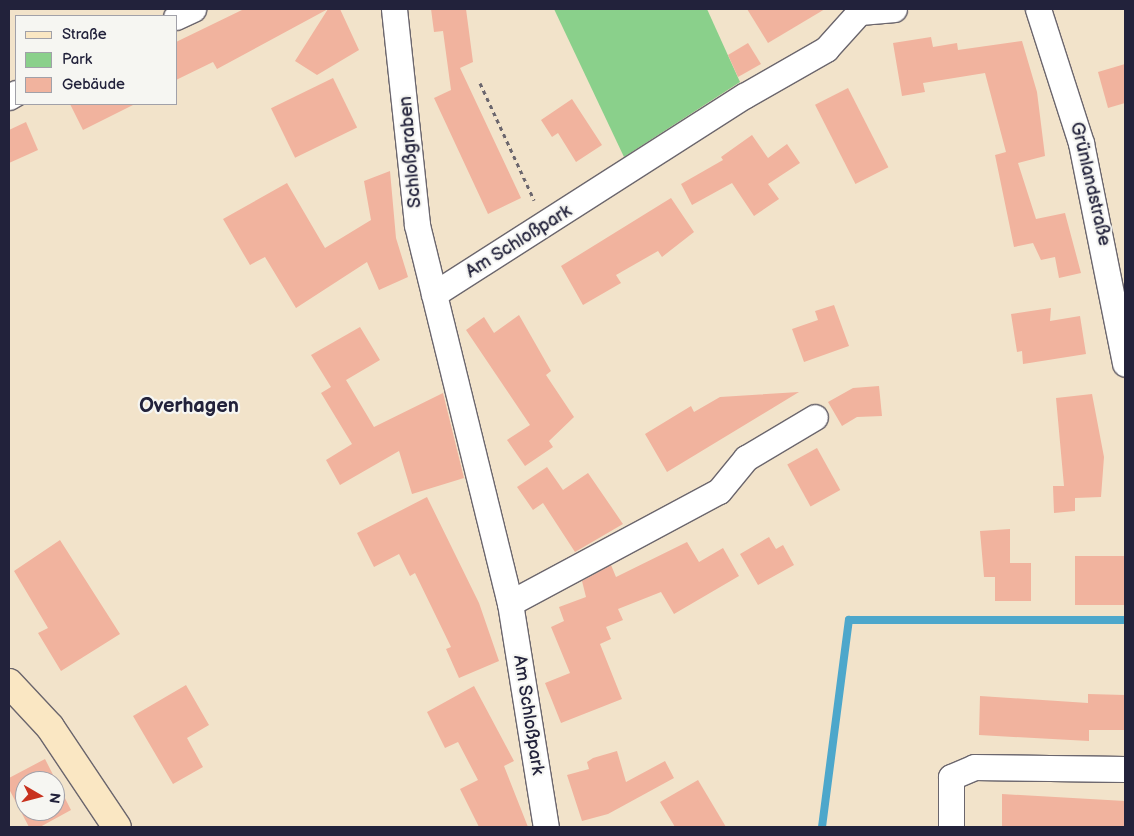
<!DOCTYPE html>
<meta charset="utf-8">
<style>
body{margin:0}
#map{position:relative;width:1134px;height:836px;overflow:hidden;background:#f2e3ca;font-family:"Balsamiq Sans",sans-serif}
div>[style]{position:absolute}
.green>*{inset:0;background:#8ad08b}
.stream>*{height:8px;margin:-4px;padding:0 4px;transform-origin:4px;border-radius:4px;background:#4da7cb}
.building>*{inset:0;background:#f1b39e;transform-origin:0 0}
.path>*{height:3px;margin-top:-1.5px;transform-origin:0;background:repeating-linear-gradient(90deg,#6b666d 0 4px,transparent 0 8px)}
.roads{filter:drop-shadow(1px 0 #6b666d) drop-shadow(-1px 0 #6b666d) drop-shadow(0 1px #6b666d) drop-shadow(0 -1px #6b666d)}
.street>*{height:25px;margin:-12.5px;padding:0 12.5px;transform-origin:12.5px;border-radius:12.5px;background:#fff}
.secondary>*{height:28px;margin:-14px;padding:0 14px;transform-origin:14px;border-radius:14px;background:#fae7c3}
span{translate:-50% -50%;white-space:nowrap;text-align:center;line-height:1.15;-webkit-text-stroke:4.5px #f6f6f2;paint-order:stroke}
.street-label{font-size:18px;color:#22223b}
.quarter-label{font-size:20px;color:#22223b;font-weight:700}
.frame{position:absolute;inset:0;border:10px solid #22223b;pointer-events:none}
.legend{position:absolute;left:15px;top:15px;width:162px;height:90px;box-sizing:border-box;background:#f6f6f2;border:1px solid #a1a1a9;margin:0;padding:6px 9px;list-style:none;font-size:15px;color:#22223b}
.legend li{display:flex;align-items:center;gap:10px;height:25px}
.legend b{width:25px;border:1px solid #a1a1a9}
.north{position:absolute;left:15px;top:771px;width:50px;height:50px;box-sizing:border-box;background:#f6f6f2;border:1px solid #a1a1a9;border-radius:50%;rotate:98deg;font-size:14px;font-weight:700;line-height:20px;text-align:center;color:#22223b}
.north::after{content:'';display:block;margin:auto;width:18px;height:22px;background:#c8321e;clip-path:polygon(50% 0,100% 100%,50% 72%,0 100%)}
</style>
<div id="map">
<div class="green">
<i style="clip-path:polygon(554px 9px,707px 9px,740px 82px,624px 157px)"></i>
</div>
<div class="stream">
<i style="left:822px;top:827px;width:209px;rotate:-82.6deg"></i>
<i style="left:849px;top:620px;width:276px"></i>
</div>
<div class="building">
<i style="clip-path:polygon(244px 9px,340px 9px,359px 50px,317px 75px,295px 61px,328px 9px,217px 69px,213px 62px,176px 80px,176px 42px)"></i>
<i style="clip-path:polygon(431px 9px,466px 9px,473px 62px,460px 68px,521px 198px,488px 214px,434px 98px,451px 90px,443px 31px,434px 32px)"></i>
<i style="clip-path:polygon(747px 9px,825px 9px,768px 43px)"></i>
<i style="clip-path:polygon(931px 37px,933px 47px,957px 43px,958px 50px,1022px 41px,1037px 92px,1045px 156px,1018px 163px,1036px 219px,1065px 213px,1081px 273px,1059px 278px,1055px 257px,1041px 260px,1033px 243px,1014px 247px,995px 155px,1006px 152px,985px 73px,923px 83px,925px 92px,902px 96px,893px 43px)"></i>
<i style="clip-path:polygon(748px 43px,761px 64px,738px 77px,728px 55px)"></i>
<i style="clip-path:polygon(1125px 64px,1125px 103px,1108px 108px,1098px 72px)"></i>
<i style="left:333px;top:78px;width:55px;height:69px;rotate:64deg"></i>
<i style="left:848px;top:88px;width:89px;height:37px;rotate:63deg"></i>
<i style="clip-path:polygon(572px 99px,602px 145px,576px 162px,558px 133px,552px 137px,541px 120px)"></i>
<i style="clip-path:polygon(70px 104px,135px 104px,83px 130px)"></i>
<i style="clip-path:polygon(26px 122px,38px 150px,9px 163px,9px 130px)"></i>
<i style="clip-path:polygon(752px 135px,768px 158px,787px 144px,800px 163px,768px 184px,779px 199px,754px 216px,732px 183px,692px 205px,681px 184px,723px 160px,721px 157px)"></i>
<i style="clip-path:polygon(390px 171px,396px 238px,408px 277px,379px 290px,367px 262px,296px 308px,265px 257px,250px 265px,223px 219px,287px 183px,325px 248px,371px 220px,364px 181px)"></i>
<i style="clip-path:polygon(671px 198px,694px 232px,662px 257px,658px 251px,616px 275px,621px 283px,583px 305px,561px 266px)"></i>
<i style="clip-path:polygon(834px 305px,849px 346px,804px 362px,792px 329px,818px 320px,815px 311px)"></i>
<i style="clip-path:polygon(1051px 308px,1050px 321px,1080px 316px,1086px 354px,1023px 364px,1022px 351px,1017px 352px,1011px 314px)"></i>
<i style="clip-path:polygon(519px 315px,551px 371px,546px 375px,574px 417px,549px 441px,553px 447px,525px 466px,507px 440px,530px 425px,466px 330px,484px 317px,494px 333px)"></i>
<i style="clip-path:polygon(360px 327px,380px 360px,346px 380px,374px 427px,443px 393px,464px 478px,412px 494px,399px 451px,340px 485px,326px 460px,352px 444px,321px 393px,331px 387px,311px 355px)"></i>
<i style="clip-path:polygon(879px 386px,882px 416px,857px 417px,842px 426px,828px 402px,853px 388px)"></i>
<i style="clip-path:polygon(799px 392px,667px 472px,645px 434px,691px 406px,694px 412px,720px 397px)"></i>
<i style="clip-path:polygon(1092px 394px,1104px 457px,1101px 497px,1075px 498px,1075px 511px,1054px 513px,1053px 486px,1064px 486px,1056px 398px)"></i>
<i style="left:817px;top:448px;width:48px;height:34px;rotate:61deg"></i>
<i style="clip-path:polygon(547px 467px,563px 490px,588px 473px,623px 524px,575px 552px,543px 503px,533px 510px,517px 487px)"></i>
<i style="clip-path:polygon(427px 497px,479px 603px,499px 661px,459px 678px,446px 649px,451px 647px,415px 573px,410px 576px,399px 554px,374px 567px,357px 533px)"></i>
<i style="clip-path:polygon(1010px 529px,1010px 563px,1031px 563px,1031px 601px,995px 601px,995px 577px,984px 577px,980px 531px)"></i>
<i style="clip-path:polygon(769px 537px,776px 549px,783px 545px,794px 565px,758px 585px,740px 554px)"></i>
<i style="clip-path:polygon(60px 540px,120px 634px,61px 671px,38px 633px,48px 628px,14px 571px)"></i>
<i style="clip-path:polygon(687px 542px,699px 562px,723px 548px,739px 576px,674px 614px,661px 592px,618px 609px,623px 620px,606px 627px,611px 639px,600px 644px,622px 699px,561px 723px,545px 683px,570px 673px,551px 627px,564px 621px,559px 607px,586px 597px,582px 581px,611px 565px,616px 577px)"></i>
<i style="left:1075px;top:556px;width:49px;height:49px"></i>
<i style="clip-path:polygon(186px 685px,209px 725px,187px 738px,203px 767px,173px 784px,133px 716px)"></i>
<i style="clip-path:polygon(474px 686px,514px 761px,504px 766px,528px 827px,479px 827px,460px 789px,478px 780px,458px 742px,445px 748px,427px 712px)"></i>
<i style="clip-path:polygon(1088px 694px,1125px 695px,1125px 730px,1089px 730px,1089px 741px,979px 735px,980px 696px,1088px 703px)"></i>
<i style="clip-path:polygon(617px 751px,626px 782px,665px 761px,674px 778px,608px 814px,582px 821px,567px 775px,589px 769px,587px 762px,593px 758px)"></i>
<i style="clip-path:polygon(evenodd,45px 759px,71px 810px,40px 827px,29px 827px,9px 789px,9px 778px,45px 759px,25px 781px,55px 781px,55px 811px,25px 811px,25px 781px)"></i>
<i style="clip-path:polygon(698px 780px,726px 827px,675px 827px,660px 802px)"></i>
<i style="clip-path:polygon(1002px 794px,1125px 801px,1125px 827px,1002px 827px)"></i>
</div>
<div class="path">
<i style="left:480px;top:83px;width:129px;rotate:65.2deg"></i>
</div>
<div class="roads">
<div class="street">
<i style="left:394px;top:9px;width:217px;rotate:83.9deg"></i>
<i style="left:417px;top:225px;width:389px;rotate:76.2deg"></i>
<i style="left:510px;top:603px;width:227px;rotate:80.9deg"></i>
<i style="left:1038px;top:9px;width:141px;rotate:72.2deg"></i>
<i style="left:1081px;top:143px;width:225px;rotate:78.7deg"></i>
<i style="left:861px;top:12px;width:33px;rotate:-5deg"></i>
<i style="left:176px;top:17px;width:19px;rotate:-25deg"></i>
<i style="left:9px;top:97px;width:8px;rotate:-30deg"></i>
<i style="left:434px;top:294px;width:368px;rotate:-32.6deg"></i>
<i style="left:744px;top:96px;width:95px;rotate:-29.8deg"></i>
<i style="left:826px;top:49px;width:54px;rotate:-48deg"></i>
<i style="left:510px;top:603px;width:237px;rotate:-28.2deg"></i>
<i style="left:719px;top:491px;width:43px;rotate:-50.7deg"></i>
<i style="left:746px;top:458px;width:80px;rotate:-30.7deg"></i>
<i style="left:951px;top:827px;width:50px;rotate:-90deg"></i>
<i style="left:951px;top:777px;width:25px;rotate:-23deg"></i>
<i style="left:974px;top:767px;width:151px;rotate:0.8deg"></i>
</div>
<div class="secondary">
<i style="left:9px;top:683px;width:60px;rotate:47deg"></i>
<i style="left:50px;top:727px;width:120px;rotate:56.2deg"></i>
</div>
</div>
<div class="street-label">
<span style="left:411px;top:152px;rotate:-95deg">Schloßgraben</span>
<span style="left:1090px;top:184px;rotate:77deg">Grünlandstraße</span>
<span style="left:519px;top:242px;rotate:-32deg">Am Schloßpark</span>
<span style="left:528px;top:715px;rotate:81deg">Am Schloßpark</span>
</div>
<div class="quarter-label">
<span style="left:189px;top:406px">Overhagen</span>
</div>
<div class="frame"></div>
<ul class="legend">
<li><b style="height:6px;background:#fae7c3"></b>Straße</li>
<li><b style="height:14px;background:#8ad08b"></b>Park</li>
<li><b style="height:14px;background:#f1b39e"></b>Gebäude</li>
</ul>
<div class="north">N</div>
</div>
